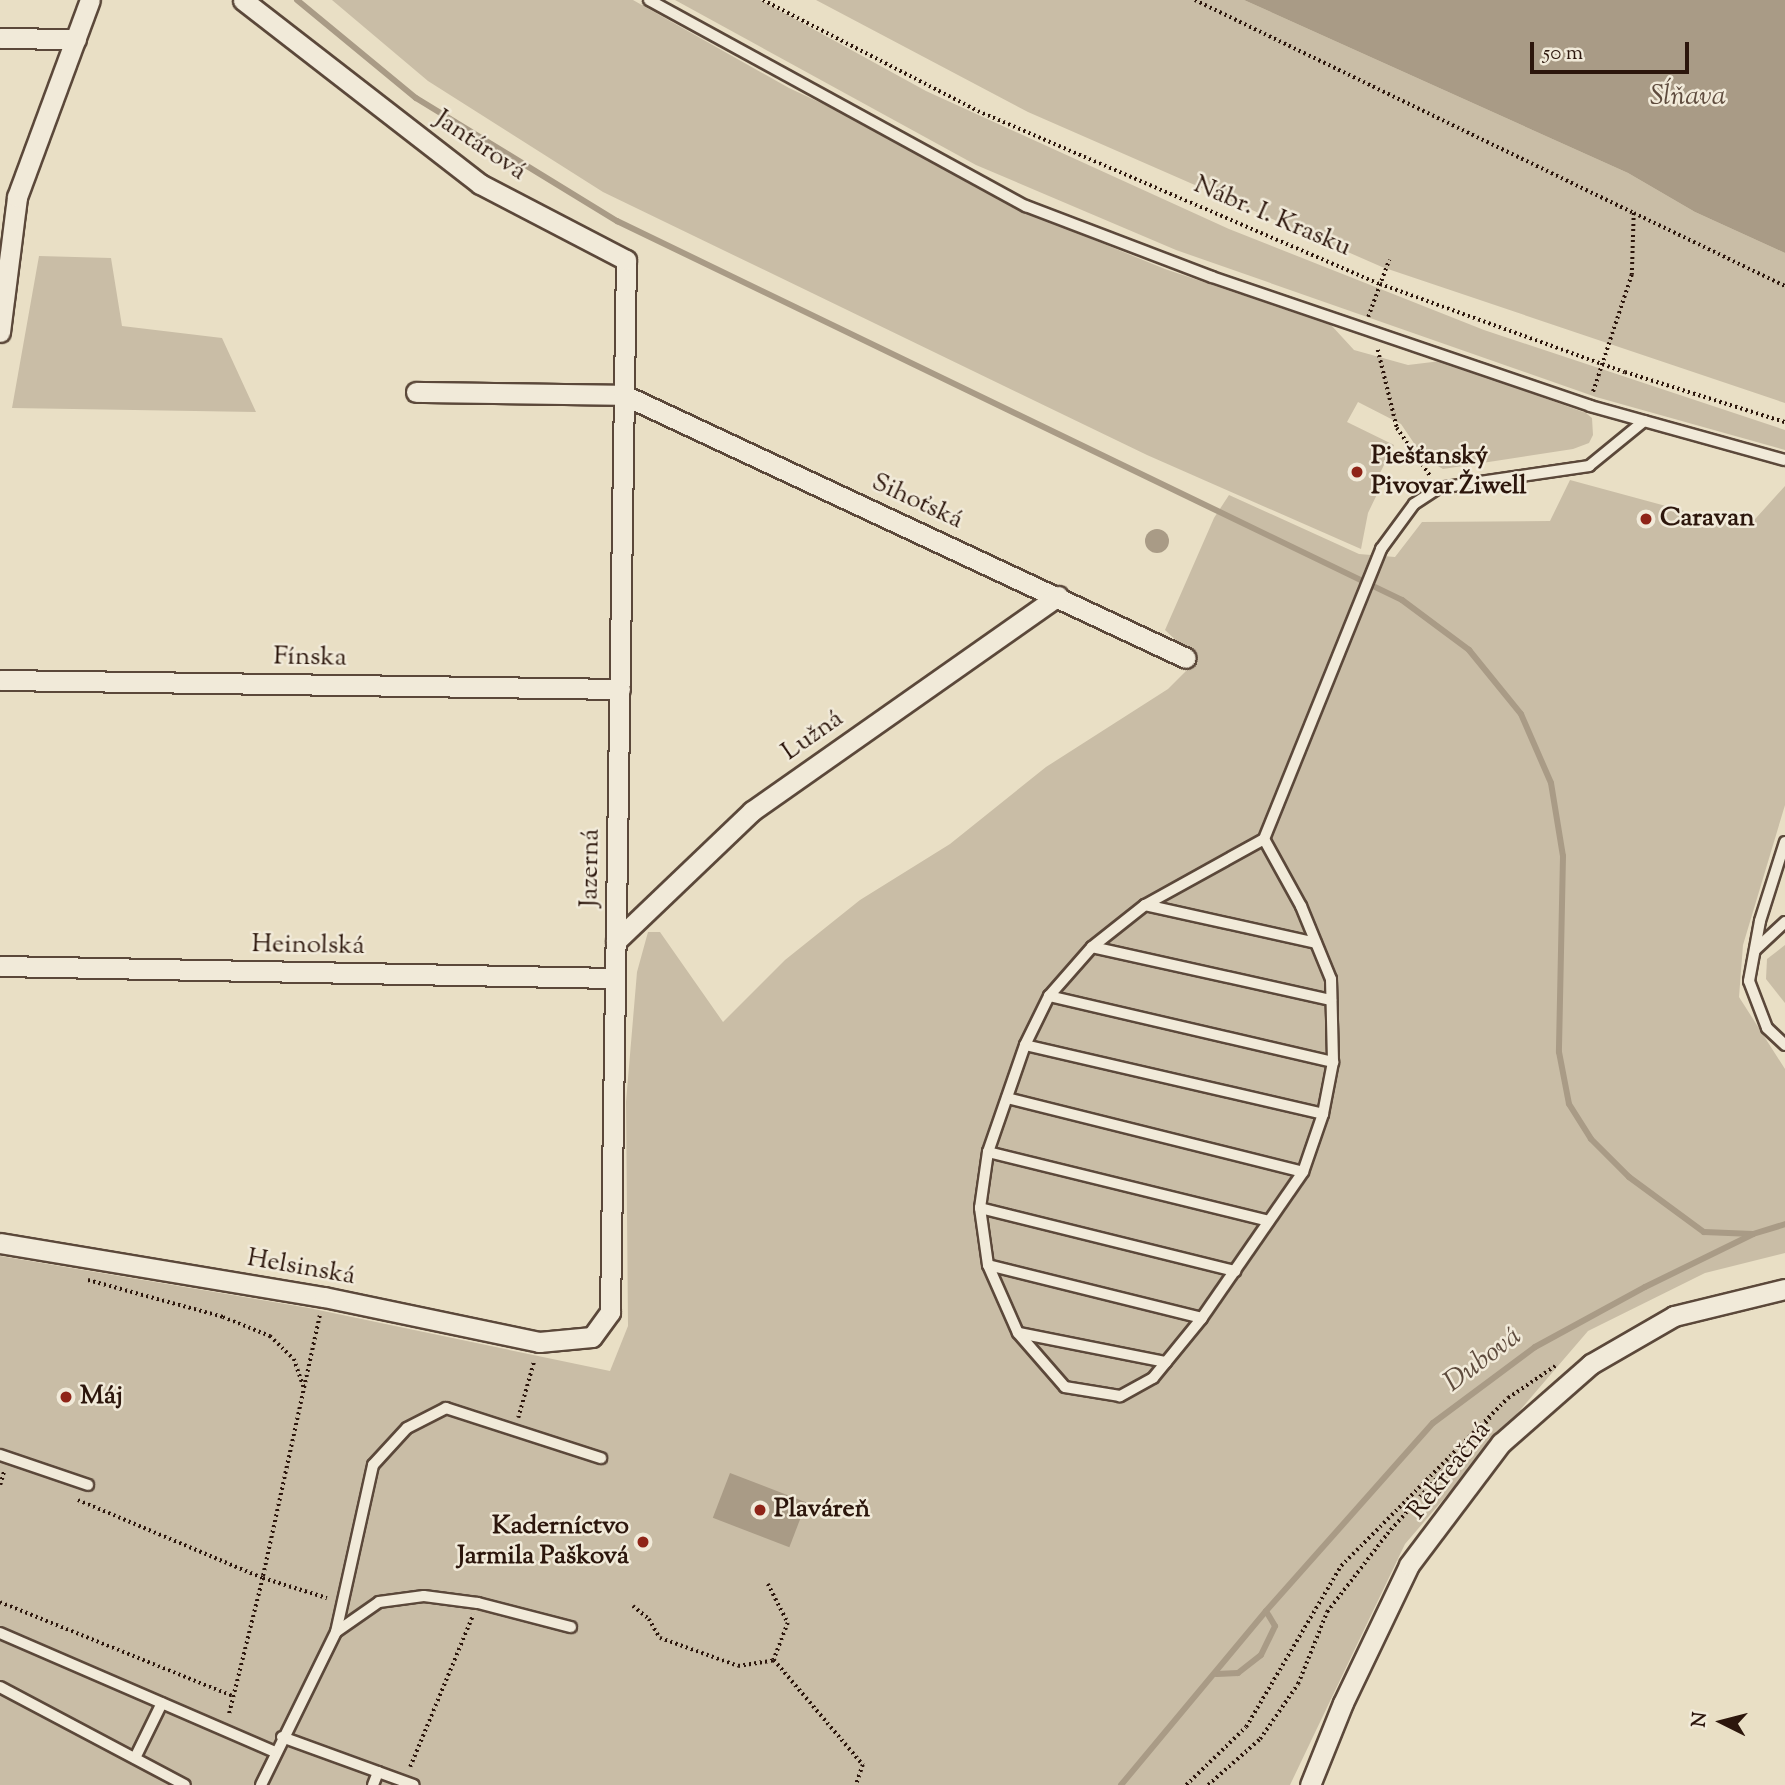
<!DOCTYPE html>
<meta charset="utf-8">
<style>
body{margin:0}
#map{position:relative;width:1785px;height:1785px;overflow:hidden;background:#e9dfc5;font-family:"Sorts Mill Goudy",serif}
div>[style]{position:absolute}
.green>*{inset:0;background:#c9bda6}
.water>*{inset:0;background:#a99b86;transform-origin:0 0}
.round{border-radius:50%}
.stream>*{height:6px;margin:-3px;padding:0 3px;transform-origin:3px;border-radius:3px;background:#a99b86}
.path>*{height:3.5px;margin-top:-1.75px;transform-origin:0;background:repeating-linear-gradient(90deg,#2c160c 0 2px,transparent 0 5.5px)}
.roads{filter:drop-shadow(2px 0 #5b483a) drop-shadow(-2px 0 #5b483a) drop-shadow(0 2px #5b483a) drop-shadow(0 -2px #5b483a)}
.lane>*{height:10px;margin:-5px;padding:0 5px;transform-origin:5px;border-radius:5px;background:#f1ead9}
.street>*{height:19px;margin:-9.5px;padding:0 9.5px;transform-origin:9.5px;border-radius:9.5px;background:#f1ead9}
.dots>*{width:19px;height:19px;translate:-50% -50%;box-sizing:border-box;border:4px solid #f1ead9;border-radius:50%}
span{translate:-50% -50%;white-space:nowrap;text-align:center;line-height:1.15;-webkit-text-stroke:5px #f1ead9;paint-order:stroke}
.street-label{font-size:26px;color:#2c160c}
.poi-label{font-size:26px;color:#2c160c;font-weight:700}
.left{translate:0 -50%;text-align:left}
.right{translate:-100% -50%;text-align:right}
.water-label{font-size:28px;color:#5e4b3d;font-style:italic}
.north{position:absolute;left:1687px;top:1687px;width:70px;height:70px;-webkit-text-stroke:5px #f1ead9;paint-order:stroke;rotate:276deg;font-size:19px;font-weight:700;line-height:28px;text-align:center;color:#2c160c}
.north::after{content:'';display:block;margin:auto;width:24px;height:32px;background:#2c160c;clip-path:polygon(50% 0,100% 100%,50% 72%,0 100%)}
.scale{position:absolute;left:1530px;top:42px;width:159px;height:32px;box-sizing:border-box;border:4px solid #2c160c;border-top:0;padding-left:9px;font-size:21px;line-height:24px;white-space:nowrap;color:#2c160c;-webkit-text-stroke:5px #f1ead9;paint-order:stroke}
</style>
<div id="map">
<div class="green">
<i style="clip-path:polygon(332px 0,633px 0,789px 88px,864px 123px,1021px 210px,1165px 269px,1331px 325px,1354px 350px,1408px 365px,1441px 361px,1586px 413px,1592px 418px,1593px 435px,1589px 443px,1573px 449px,1443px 469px,1424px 458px,1401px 424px,1358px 402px,1347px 422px,1394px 445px,1374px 485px,1380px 488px,1368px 513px,1361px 549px,1147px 455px,603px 192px,428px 81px)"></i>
<i style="clip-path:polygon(675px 0,760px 0,926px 91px,1229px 229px,1484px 330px,1785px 430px,1785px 450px,1596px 397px,1176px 250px,976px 165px)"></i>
<i style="clip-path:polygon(816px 0,1244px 0,1628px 173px,1695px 212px,1785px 253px,1785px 403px,1382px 267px,1028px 112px)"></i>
<i style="clip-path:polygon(39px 256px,111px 258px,122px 326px,222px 338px,256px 412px,12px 408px)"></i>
<i style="clip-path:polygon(1570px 480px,1747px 528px,1785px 486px,1785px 805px,1743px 945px,1739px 997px,1785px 1069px,1785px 1253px,1705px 1273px,1588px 1331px,1405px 1544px,1290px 1785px,0 1785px,0 1256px,309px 1308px,610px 1371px,628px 1326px,626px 1102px,637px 972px,648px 932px,660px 932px,723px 1022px,785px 960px,860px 900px,950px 844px,1046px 767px,1168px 689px,1197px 660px,1165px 630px,1214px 518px,1229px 495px,1359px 554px,1395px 557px,1422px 522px,1550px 521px)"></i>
<i style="clip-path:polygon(1785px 945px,1785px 1003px,1766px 979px,1767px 959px)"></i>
</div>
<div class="water">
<i style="clip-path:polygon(1244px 0,1785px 0,1785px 253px,1695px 212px,1628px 173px)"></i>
<i class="round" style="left:1145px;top:529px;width:24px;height:24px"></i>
<i style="left:730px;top:1473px;width:82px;height:48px;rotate:21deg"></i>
</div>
<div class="stream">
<i style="left:297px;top:0;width:154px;rotate:39.5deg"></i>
<i style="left:416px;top:98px;width:236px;rotate:31.5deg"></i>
<i style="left:617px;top:221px;width:872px;rotate:25.77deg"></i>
<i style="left:1402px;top:600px;width:84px;rotate:36.7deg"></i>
<i style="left:1469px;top:650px;width:82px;rotate:50.9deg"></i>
<i style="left:1521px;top:714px;width:75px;rotate:66.5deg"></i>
<i style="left:1551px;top:783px;width:74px;rotate:80.7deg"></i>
<i style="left:1563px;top:856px;width:196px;rotate:91.2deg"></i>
<i style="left:1559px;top:1052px;width:53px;rotate:79.1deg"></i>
<i style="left:1569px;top:1104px;width:41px;rotate:57.8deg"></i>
<i style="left:1591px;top:1139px;width:54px;rotate:45deg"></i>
<i style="left:1629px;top:1177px;width:93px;rotate:36.3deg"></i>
<i style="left:1704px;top:1232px;width:49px;rotate:2.3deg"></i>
<i style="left:1217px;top:1674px;width:21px;rotate:-3deg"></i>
<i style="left:1238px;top:1673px;width:29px;rotate:-38deg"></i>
<i style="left:1261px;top:1655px;width:32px;rotate:-64deg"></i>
<i style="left:1275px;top:1626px;width:17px;rotate:-121deg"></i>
<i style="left:1121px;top:1785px;width:226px;rotate:-50.2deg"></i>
<i style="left:1266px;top:1611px;width:251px;rotate:-48.4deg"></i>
<i style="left:1433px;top:1423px;width:127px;rotate:-36.7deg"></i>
<i style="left:1535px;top:1347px;width:125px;rotate:-28.6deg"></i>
<i style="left:1645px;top:1287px;width:120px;rotate:-26.1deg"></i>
<i style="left:1753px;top:1234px;width:34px;rotate:-17deg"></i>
</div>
<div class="path">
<i style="left:763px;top:0;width:242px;rotate:27.3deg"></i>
<i style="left:978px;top:111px;width:438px;rotate:23.3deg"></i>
<i style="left:1380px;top:284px;width:260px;rotate:19.8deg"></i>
<i style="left:1625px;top:372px;width:168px;rotate:17.4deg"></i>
<i style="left:1195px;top:0;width:488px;rotate:25.9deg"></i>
<i style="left:1634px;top:213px;width:62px;rotate:91.8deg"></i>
<i style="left:1632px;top:275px;width:124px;rotate:108.3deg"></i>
<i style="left:1634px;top:213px;width:168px;rotate:25.8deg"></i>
<i style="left:1368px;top:317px;width:61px;rotate:-69.8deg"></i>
<i style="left:1378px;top:350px;width:80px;rotate:76.3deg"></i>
<i style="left:1397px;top:428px;width:60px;rotate:55.2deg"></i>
<i style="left:88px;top:1280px;width:140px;rotate:15.3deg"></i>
<i style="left:223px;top:1317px;width:51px;rotate:22deg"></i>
<i style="left:270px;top:1336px;width:33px;rotate:44deg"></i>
<i style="left:294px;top:1359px;width:31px;rotate:71deg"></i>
<i style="left:320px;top:1316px;width:268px;rotate:102.3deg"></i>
<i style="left:263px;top:1578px;width:67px;rotate:17.4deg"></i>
<i style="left:518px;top:1418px;width:59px;rotate:-74.3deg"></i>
<i style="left:0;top:1485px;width:15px;rotate:-74deg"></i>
<i style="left:78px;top:1500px;width:201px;rotate:22.9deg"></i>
<i style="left:263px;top:1578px;width:141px;rotate:103.9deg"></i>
<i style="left:768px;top:1584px;width:44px;rotate:62.9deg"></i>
<i style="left:788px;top:1623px;width:40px;rotate:111deg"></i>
<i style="left:774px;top:1660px;width:138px;rotate:49.7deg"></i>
<i style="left:863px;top:1765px;width:21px;rotate:109deg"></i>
<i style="left:0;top:1602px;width:251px;rotate:22deg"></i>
<i style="left:633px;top:1606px;width:21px;rotate:39deg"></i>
<i style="left:649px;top:1619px;width:22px;rotate:60deg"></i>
<i style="left:660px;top:1638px;width:83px;rotate:19.7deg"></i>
<i style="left:738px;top:1666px;width:36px;rotate:-9deg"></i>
<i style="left:410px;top:1767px;width:165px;rotate:-67.5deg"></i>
<i style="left:1186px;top:1785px;width:83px;rotate:-44deg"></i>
<i style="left:1246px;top:1727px;width:187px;rotate:-59.5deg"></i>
<i style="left:1341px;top:1566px;width:237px;rotate:-45.2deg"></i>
<i style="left:1508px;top:1398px;width:57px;rotate:-34.2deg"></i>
<i style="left:1208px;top:1785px;width:69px;rotate:-41.5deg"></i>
<i style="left:1260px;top:1739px;width:67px;rotate:-55.4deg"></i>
<i style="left:1298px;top:1684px;width:78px;rotate:-68.1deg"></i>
<i style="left:1327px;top:1612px;width:98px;rotate:-52.4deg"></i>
<i style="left:1387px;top:1534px;width:155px;rotate:-48.4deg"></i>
</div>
<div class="roads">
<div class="lane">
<i style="left:649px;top:0;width:430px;rotate:28.7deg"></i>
<i style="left:1026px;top:206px;width:199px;rotate:20.9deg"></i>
<i style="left:1212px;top:277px;width:399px;rotate:18.8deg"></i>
<i style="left:1590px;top:406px;width:202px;rotate:15.5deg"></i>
<i style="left:1264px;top:839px;width:77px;rotate:61.1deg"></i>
<i style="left:1301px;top:906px;width:79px;rotate:67.7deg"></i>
<i style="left:1331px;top:979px;width:83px;rotate:88.6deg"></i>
<i style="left:1333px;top:1062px;width:53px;rotate:100.9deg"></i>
<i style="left:1323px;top:1114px;width:61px;rotate:109deg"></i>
<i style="left:1303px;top:1172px;width:178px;rotate:124.7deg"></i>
<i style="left:1202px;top:1318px;width:77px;rotate:129.2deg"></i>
<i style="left:1153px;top:1378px;width:38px;rotate:151deg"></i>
<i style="left:1120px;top:1396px;width:56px;rotate:-170.7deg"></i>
<i style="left:1065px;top:1387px;width:72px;rotate:-131deg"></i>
<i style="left:1018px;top:1333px;width:74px;rotate:-113.8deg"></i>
<i style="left:988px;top:1265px;width:58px;rotate:-98deg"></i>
<i style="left:980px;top:1208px;width:57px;rotate:-81.9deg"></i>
<i style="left:988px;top:1152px;width:113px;rotate:-70.9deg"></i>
<i style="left:1025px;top:1045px;width:55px;rotate:-63.9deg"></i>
<i style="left:1049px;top:996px;width:65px;rotate:-48.7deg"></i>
<i style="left:1092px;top:947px;width:68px;rotate:-38.4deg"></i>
<i style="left:1145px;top:905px;width:136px;rotate:-29deg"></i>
<i style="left:1264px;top:839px;width:313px;rotate:-68deg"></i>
<i style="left:1381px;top:549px;width:56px;rotate:-53.7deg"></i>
<i style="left:1414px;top:504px;width:30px;rotate:-33deg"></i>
<i style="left:1439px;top:488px;width:152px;rotate:-8.3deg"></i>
<i style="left:1589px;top:466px;width:71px;rotate:-39.3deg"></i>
<i style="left:1785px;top:842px;width:83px;rotate:107.6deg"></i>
<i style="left:1760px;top:921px;width:61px;rotate:100.4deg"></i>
<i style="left:1749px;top:981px;width:50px;rotate:69deg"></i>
<i style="left:1767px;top:1028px;width:25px;rotate:43deg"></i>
<i style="left:1145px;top:905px;width:175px;rotate:12.5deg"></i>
<i style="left:1092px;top:947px;width:245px;rotate:12.5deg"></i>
<i style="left:1755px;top:950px;width:41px;rotate:-43deg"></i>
<i style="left:1049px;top:996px;width:292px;rotate:13.1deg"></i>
<i style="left:1025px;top:1045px;width:306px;rotate:13deg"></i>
<i style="left:1007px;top:1098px;width:305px;rotate:14deg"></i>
<i style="left:988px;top:1152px;width:289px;rotate:13.8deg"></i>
<i style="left:980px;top:1208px;width:263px;rotate:13.9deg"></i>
<i style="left:988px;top:1265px;width:220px;rotate:13.9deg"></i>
<i style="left:1019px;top:1333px;width:150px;rotate:11.2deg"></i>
<i style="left:0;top:1455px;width:93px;rotate:18.8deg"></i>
<i style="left:336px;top:1632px;width:171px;rotate:-77.5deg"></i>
<i style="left:373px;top:1465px;width:50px;rotate:-47.4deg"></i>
<i style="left:407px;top:1428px;width:44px;rotate:-27.1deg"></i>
<i style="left:446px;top:1408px;width:163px;rotate:17.9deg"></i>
<i style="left:0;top:1633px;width:300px;rotate:23.4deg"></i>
<i style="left:0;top:1687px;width:209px;rotate:27.9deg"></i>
<i style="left:282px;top:1737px;width:140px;rotate:20deg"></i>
<i style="left:135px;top:1758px;width:61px;rotate:-63.9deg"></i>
<i style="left:261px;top:1785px;width:170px;rotate:-63.9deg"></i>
<i style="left:336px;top:1632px;width:52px;rotate:-34.9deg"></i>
<i style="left:379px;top:1602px;width:45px;rotate:-7.6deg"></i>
<i style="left:424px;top:1596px;width:54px;rotate:7.4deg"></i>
<i style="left:478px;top:1603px;width:96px;rotate:14.5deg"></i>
<i style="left:373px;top:1785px;width:14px;rotate:-69deg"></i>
</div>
<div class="street">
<i style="left:0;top:38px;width:76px;rotate:0.8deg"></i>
<i style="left:0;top:332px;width:136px;rotate:-82.8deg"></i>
<i style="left:17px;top:197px;width:210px;rotate:-69.7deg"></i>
<i style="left:416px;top:392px;width:208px;rotate:0.8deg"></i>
<i style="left:624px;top:395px;width:620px;rotate:25.08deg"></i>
<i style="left:0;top:680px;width:620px;rotate:0.83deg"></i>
<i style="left:616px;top:941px;width:188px;rotate:-43.7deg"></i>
<i style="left:752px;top:811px;width:374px;rotate:-35.1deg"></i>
<i style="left:0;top:966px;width:615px;rotate:1.12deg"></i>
<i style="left:0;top:1243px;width:328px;rotate:9.5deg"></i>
<i style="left:324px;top:1297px;width:220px;rotate:11.8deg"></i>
<i style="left:539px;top:1342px;width:53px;rotate:-5.4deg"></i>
<i style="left:592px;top:1337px;width:31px;rotate:-54deg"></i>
<i style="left:610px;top:1312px;width:1052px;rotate:-89.13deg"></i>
<i style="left:626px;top:260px;width:165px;rotate:-152.5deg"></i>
<i style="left:480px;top:184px;width:300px;rotate:-142.2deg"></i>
<i style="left:1310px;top:1785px;width:88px;rotate:-68.1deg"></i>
<i style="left:1343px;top:1703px;width:153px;rotate:-64.4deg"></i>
<i style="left:1409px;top:1565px;width:153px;rotate:-53deg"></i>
<i style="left:1501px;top:1443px;width:120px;rotate:-41.3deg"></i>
<i style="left:1591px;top:1364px;width:96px;rotate:-30deg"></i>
<i style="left:1674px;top:1316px;width:114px;rotate:-13.7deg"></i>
</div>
</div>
<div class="dots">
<i style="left:1357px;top:472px;background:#8f2418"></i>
<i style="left:1646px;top:519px;background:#8f2418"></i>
<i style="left:66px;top:1397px;background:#8f2418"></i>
<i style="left:760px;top:1510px;background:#8f2418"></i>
<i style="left:643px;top:1542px;background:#8f2418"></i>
</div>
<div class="street-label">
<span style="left:480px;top:146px;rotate:34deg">Jantárová</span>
<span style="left:1272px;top:217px;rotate:23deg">Nábr. I. Krasku</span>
<span style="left:917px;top:502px;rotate:25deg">Sihoťská</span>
<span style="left:310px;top:658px;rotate:1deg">Fínska</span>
<span style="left:813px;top:736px;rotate:-35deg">Lužná</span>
<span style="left:591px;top:868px;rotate:-89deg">Jazerná</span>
<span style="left:308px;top:946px;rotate:1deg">Heinolská</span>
<span style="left:301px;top:1268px;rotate:10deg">Helsinská</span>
<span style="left:1450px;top:1471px;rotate:-52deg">Rekreačná</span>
</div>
<div class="poi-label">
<span class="left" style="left:1371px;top:472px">Piešťanský<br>Pivovar Žiwell</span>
<span class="left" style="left:1660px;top:519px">Caravan</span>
<span class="left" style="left:80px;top:1397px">Máj</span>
<span class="left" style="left:774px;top:1510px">Plaváreň</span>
<span class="right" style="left:629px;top:1542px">Kaderníctvo<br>Jarmila Pašková</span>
</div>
<div class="water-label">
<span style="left:1688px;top:97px">Sĺňava</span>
<span style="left:1483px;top:1360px;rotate:-37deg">Dubová</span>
</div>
<div class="north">N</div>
<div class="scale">50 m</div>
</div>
